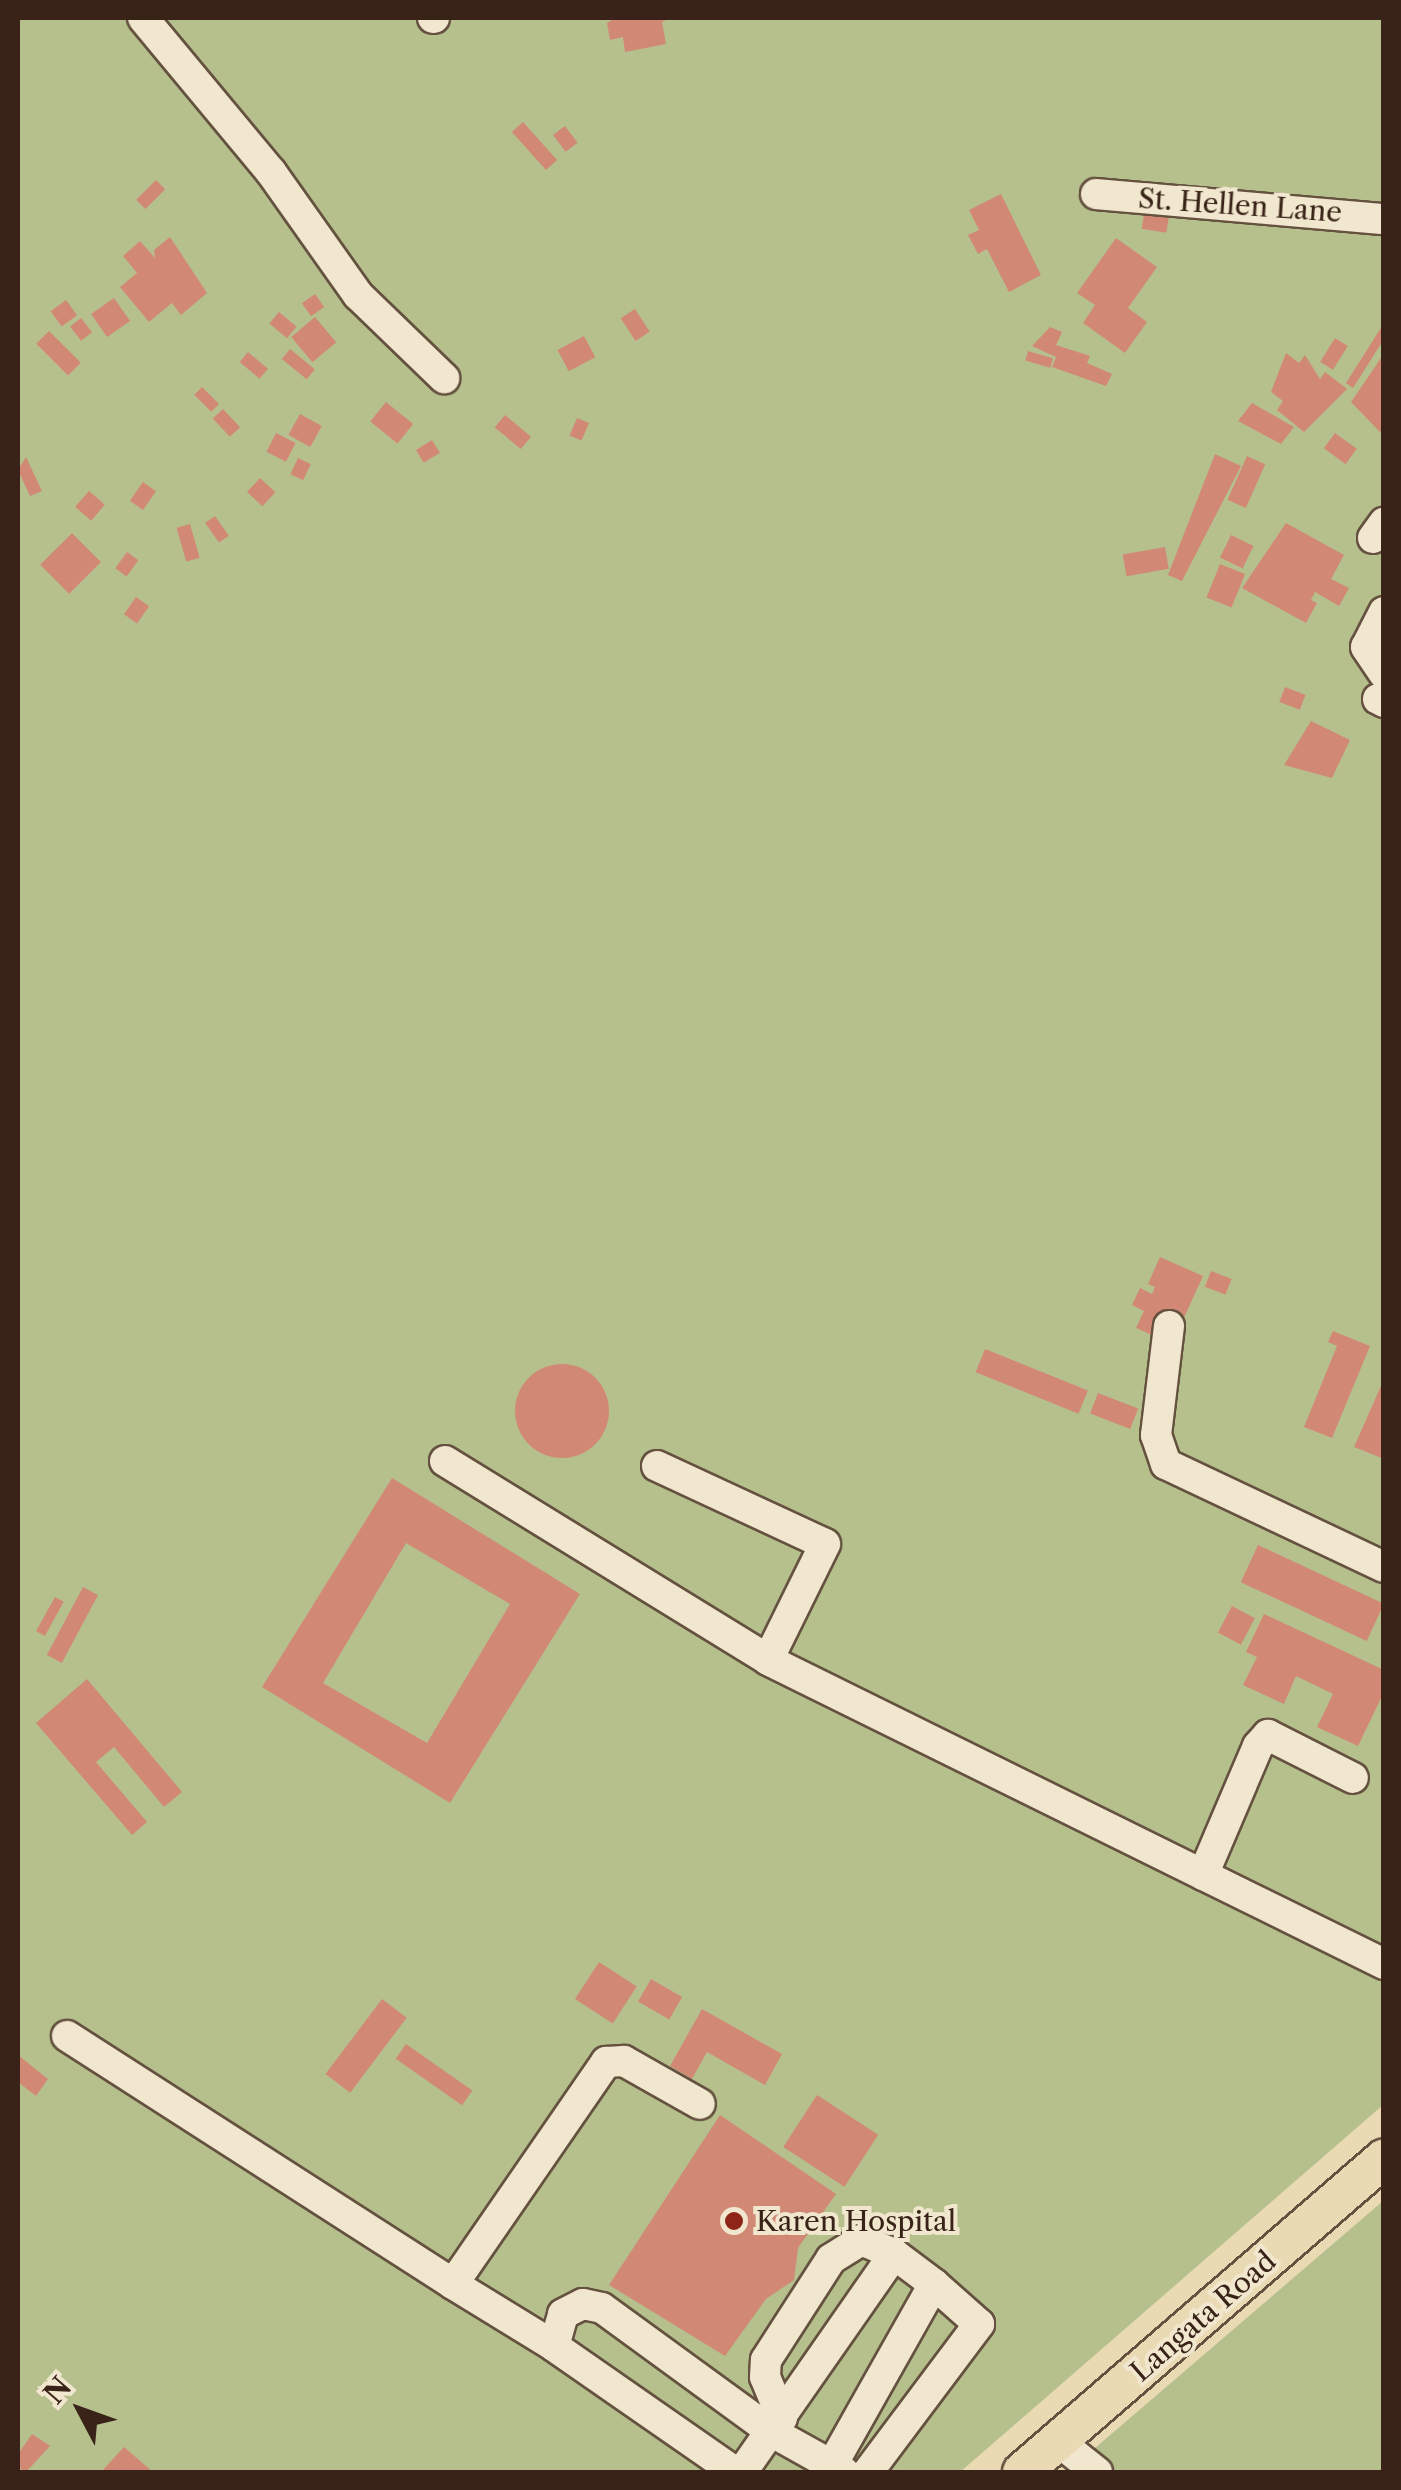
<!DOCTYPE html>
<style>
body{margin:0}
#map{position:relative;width:1401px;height:2490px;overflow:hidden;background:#e9dab4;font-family:"Libre Caslon Text",serif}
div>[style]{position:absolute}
.green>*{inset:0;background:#b6c08d}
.building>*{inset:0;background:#d18976;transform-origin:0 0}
.round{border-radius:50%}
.roads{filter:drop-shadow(2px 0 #65513f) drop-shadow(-2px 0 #65513f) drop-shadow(0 2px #65513f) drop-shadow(0 -2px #65513f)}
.minor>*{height:30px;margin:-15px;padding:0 15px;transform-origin:15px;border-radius:15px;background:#f1e7ce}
.major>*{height:38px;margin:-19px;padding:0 19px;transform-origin:19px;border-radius:19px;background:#e9dab4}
.dots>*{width:28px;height:28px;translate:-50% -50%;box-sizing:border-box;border:5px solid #f1e7ce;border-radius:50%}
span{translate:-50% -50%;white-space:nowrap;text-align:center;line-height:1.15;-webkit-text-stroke:8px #f1e7ce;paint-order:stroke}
.street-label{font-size:28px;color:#392318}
.poi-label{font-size:28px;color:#392318}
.left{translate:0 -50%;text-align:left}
.frame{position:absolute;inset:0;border:20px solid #392318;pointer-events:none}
.north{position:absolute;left:30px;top:2360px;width:100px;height:100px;-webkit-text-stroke:8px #f1e7ce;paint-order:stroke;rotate:311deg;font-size:28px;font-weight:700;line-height:40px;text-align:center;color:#392318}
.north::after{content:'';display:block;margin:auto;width:35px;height:45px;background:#392318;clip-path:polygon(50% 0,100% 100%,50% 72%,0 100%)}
</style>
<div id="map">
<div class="green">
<i style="clip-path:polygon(18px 18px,1383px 18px,1383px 2105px,960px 2472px,18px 2472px)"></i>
<i style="clip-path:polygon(1383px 2201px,1383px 2472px,1067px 2472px)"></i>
</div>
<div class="building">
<i style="clip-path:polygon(615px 18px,670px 18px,662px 22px,666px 44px,625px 52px,623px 37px,610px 40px,607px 23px)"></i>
<i style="left:523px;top:122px;width:51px;height:15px;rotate:48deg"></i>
<i style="left:565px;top:126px;width:21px;height:15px;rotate:53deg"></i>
<i style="left:156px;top:180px;width:13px;height:28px;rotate:45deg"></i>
<i style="clip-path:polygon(1001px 194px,1041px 275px,1009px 292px,987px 249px,978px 254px,968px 235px,979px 230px,969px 210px)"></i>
<i style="left:1144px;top:214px;width:25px;height:15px;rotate:9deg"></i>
<i style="clip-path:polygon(170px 237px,207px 293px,181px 315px,172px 303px,149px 322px,120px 287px,137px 273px,123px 256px,140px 241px,155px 258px,154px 250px)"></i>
<i style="clip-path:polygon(1116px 238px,1157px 267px,1128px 308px,1147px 322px,1125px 353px,1083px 323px,1095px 305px,1077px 293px)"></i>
<i style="left:315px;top:294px;width:16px;height:16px;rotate:55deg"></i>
<i style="left:114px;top:298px;width:28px;height:28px;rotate:55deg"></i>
<i style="left:66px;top:300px;width:19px;height:19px;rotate:54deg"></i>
<i style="left:635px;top:309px;width:27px;height:17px;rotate:57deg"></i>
<i style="left:279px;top:312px;width:23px;height:15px;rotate:40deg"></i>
<i style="left:315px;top:317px;width:33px;height:31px;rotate:50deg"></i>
<i style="left:81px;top:318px;width:18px;height:14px;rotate:52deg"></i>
<i style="clip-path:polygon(1384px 323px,1384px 339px,1353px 388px,1346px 383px)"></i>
<i style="clip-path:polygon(1050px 327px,1062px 332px,1056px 345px,1090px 356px,1087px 363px,1112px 374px,1106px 386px,1052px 367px,1056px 357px,1032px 346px)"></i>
<i style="left:49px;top:331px;width:45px;height:18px;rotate:45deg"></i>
<i style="left:584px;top:336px;width:24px;height:30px;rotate:62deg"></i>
<i style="left:1335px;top:338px;width:15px;height:28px;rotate:32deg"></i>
<i style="left:290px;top:349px;width:32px;height:13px;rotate:39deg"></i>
<i style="left:1028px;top:351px;width:26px;height:10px;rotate:16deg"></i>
<i style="left:248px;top:352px;width:26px;height:13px;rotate:40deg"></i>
<i style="clip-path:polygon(1286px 353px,1299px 363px,1305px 355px,1320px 379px,1325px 372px,1347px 389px,1304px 432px,1277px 410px,1283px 401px,1271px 392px)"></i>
<i style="clip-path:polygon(1381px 358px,1384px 428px,1380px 432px,1351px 402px)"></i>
<i style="left:202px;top:387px;width:24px;height:11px;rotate:45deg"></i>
<i style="left:386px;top:402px;width:35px;height:25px;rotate:39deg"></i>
<i style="clip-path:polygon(1252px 403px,1294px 427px,1281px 444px,1238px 421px)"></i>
<i style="left:223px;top:409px;width:25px;height:14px;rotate:47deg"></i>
<i style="left:300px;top:414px;width:25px;height:24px;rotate:29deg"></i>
<i style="left:505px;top:415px;width:34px;height:16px;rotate:40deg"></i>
<i style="left:577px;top:418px;width:13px;height:19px;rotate:23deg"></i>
<i style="left:276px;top:433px;width:22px;height:21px;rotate:27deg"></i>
<i style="left:1335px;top:433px;width:27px;height:19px;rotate:36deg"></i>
<i style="left:432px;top:440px;width:15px;height:19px;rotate:58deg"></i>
<i style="clip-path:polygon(1215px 454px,1241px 466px,1182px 581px,1168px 575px)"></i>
<i style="left:1247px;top:456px;width:20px;height:48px;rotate:24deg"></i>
<i style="clip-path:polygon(26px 457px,42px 491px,30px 496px,18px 470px)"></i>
<i style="left:298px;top:458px;width:14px;height:18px;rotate:25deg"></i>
<i style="left:260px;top:478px;width:21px;height:19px;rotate:43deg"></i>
<i style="left:143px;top:482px;width:16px;height:23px;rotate:35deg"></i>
<i style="left:89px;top:491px;width:21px;height:21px;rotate:41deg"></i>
<i style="left:215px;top:516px;width:24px;height:12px;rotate:55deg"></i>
<i style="clip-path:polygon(1286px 523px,1344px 555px,1331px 579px,1349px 588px,1339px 606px,1315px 592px,1311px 600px,1317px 603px,1306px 623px,1242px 588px)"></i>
<i style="left:190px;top:524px;width:35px;height:14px;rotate:74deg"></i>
<i style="left:72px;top:533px;width:41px;height:45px;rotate:45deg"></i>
<i style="left:1231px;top:535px;width:25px;height:25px;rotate:26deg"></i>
<i style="left:1165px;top:547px;width:22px;height:43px;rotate:80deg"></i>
<i style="left:127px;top:552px;width:14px;height:20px;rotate:36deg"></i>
<i style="left:1220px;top:564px;width:27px;height:36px;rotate:22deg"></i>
<i style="left:136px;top:597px;width:16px;height:21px;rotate:35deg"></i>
<i style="left:1285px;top:687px;width:22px;height:16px;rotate:21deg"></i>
<i style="clip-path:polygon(1311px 721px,1350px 740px,1332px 778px,1284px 765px)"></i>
<i style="clip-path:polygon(1160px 1257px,1203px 1276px,1172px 1344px,1136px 1328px,1144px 1311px,1132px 1305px,1140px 1288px,1152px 1294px,1155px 1287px,1148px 1284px)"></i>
<i style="left:1211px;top:1271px;width:22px;height:17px;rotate:21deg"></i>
<i style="clip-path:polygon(1333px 1331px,1370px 1346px,1332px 1438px,1304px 1427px,1337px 1346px,1328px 1342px)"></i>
<i style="left:985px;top:1349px;width:111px;height:25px;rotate:22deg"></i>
<i class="round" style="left:515px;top:1364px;width:94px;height:94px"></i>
<i style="clip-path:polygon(1384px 1379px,1384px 1459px,1354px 1447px)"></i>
<i style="left:1098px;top:1393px;width:43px;height:22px;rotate:21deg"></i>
<i style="clip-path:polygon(evenodd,392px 1478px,580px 1594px,450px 1803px,262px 1687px,392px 1478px,406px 1543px,510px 1604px,427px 1743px,323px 1683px,406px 1543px)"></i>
<i style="left:1258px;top:1545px;width:139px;height:41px;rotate:25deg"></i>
<i style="left:83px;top:1587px;width:17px;height:77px;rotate:28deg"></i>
<i style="left:55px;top:1597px;width:10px;height:39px;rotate:29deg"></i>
<i style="left:1232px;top:1606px;width:26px;height:30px;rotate:28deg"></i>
<i style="clip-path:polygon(1264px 1614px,1384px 1670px,1384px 1692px,1358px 1746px,1317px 1727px,1333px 1694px,1296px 1676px,1284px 1704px,1243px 1685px,1257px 1657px,1246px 1652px)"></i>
<i style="clip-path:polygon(87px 1679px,182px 1792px,164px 1807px,114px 1747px,96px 1762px,147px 1822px,132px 1835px,36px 1723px)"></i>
<i style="left:599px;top:1962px;width:45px;height:44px;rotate:33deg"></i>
<i style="left:651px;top:1979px;width:36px;height:26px;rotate:30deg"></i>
<i style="left:382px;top:1999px;width:31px;height:94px;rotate:37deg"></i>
<i style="clip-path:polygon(702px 2009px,782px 2054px,765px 2085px,707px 2052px,692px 2079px,670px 2066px)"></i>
<i style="left:406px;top:2044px;width:81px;height:18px;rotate:35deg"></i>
<i style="clip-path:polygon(18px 2055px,48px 2079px,36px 2096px,18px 2082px)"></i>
<i style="left:817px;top:2095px;width:73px;height:62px;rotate:33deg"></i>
<i style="clip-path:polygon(720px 2115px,836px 2194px,798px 2248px,794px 2280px,766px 2299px,725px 2356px,609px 2285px)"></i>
<i style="clip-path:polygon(32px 2434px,50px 2446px,26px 2472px,18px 2467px,18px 2454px)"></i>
<i style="clip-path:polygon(124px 2447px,153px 2472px,101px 2472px)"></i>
</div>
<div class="roads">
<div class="minor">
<i style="left:143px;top:18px;width:200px;rotate:50.3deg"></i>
<i style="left:271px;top:172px;width:151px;rotate:54.7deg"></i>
<i style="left:358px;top:295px;width:120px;rotate:44deg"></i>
<i style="left:433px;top:18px;width:1px"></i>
<i style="left:1096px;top:194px;width:289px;rotate:5deg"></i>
<i style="left:1373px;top:538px;width:19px;rotate:-54deg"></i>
<i style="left:1384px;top:612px;width:39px;rotate:117deg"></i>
<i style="left:1366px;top:647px;width:32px;rotate:56deg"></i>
<i style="left:1378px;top:699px;width:7px;rotate:27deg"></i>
<i style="left:1169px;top:1326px;width:110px;rotate:96.8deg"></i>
<i style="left:1156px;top:1435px;width:31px;rotate:71deg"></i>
<i style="left:1166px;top:1464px;width:241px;rotate:25.3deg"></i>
<i style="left:445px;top:1461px;width:379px;rotate:31.6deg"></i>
<i style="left:768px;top:1660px;width:687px;rotate:26.27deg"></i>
<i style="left:657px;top:1466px;width:185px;rotate:24.9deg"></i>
<i style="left:825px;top:1544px;width:129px;rotate:116.2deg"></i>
<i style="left:1203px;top:1875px;width:140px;rotate:-66.9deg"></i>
<i style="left:1258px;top:1746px;width:15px;rotate:-48deg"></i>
<i style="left:1268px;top:1735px;width:95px;rotate:26.8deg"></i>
<i style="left:67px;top:2036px;width:459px;rotate:32.7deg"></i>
<i style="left:554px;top:2346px;width:119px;rotate:-148.5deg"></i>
<i style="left:453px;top:2284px;width:270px;rotate:-55.4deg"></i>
<i style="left:606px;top:2062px;width:18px;rotate:-3deg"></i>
<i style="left:624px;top:2061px;width:87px;rotate:29.5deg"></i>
<i style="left:782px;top:2418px;width:44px;rotate:-112.5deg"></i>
<i style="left:765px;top:2377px;width:17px;rotate:-87deg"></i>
<i style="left:766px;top:2360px;width:120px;rotate:-57.2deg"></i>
<i style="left:831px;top:2259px;width:36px;rotate:-32deg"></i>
<i style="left:861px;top:2240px;width:36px;rotate:23deg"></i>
<i style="left:1058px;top:2441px;width:50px;rotate:38.5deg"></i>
<i style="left:735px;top:2472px;width:221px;rotate:-145.2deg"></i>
<i style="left:554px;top:2346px;width:33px;rotate:-74deg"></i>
<i style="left:563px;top:2314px;width:22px;rotate:-27deg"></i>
<i style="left:583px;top:2304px;width:19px;rotate:12deg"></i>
<i style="left:602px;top:2308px;width:210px;rotate:36.1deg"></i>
<i style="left:772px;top:2432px;width:82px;rotate:29.1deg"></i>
<i style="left:742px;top:2472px;width:266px;rotate:-55.1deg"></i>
<i style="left:894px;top:2254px;width:50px;rotate:36.9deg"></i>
<i style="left:934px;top:2284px;width:216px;rotate:119.4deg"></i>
<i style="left:868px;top:2472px;width:185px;rotate:-53.1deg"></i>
<i style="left:979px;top:2324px;width:60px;rotate:-138.4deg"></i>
</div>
<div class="major">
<i style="left:1022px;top:2472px;width:479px;rotate:-40.9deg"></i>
</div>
</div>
<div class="dots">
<i style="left:734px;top:2221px;background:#8f2418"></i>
</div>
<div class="street-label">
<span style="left:1240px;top:205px;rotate:4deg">St. Hellen Lane</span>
<span style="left:1203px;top:2316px;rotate:-41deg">Langata Road</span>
</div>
<div class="poi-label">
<span class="left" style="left:756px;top:2221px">Karen Hospital</span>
</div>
<div class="frame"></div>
<div class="north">N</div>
</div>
